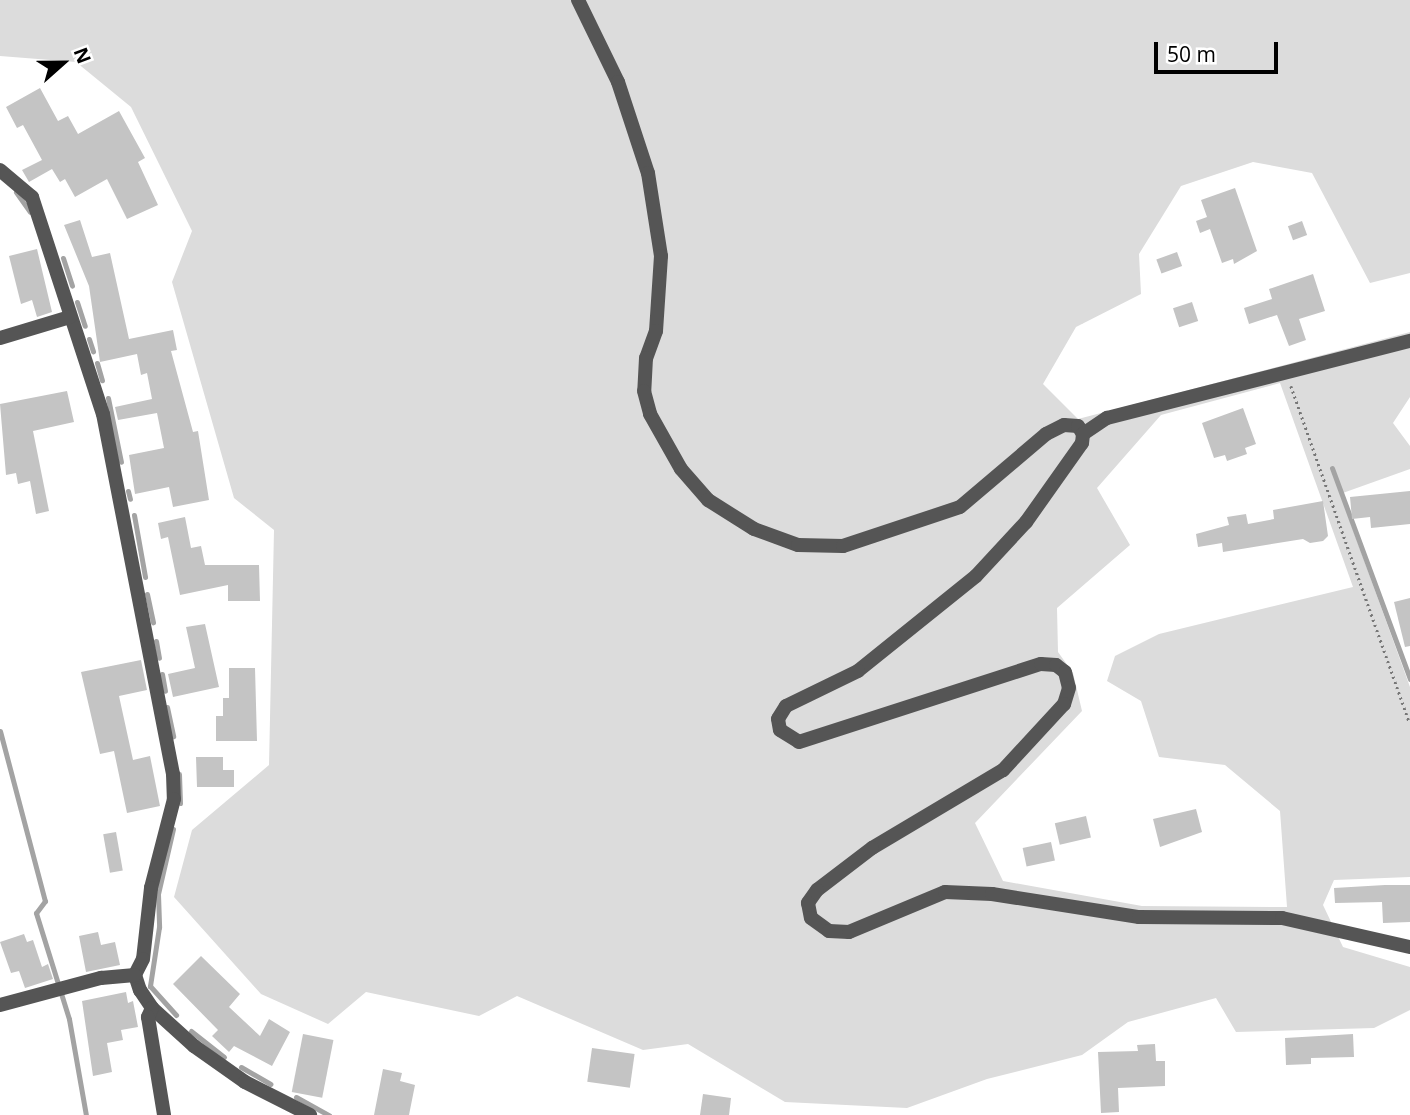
<!DOCTYPE html>
<style>
body{margin:0}
#map{position:relative;width:1410px;height:1115px;overflow:hidden;background:#fff;font-family:"Open Sans",sans-serif}
div>[style]{position:absolute}
.green>*{inset:0;background:#dcdcdc}
.stream>*{height:5px;margin:-2.5px;padding:0 2.5px;transform-origin:2.5px;border-radius:2.5px;background:#a3a3a3}
.building>*{inset:0;background:#c4c4c4;transform-origin:0 0}
.path>*{height:2.5px;margin-top:-1.25px;transform-origin:0;background:repeating-linear-gradient(90deg,#777 0 2px,transparent 0 5.5px)}
.minor>*{height:14px;margin:-7px;padding:0 7px;transform-origin:7px;border-radius:7px;background:#555}
span{translate:-50% -50%;white-space:nowrap;text-align:center;line-height:1.15;-webkit-text-stroke:5px #fff;paint-order:stroke}
.north{position:absolute;left:28px;top:28px;width:70px;height:70px;-webkit-text-stroke:5px #fff;paint-order:stroke;rotate:69deg;font-size:19px;font-weight:700;line-height:28px;text-align:center;color:#000}
.north::after{content:'';display:block;margin:auto;width:24px;height:32px;background:#000;clip-path:polygon(50% 0,100% 100%,50% 72%,0 100%)}
.scale{position:absolute;left:1154px;top:42px;width:124px;height:32px;box-sizing:border-box;border:4px solid #000;border-top:0;padding-left:9px;font-size:21px;line-height:24px;white-space:nowrap;color:#000;-webkit-text-stroke:5px #fff;paint-order:stroke}
</style>
<div id="map">
<div class="green">
<i style="clip-path:polygon(evenodd,0 0,1410px 0,1410px 273px,1370px 283px,1312px 173px,1253px 162px,1181px 186px,1139px 254px,1141px 294px,1076px 327px,1043px 384px,1078px 419px,1410px 332px,1410px 397px,1393px 423px,1410px 446px,1410px 469px,1340px 494px,1410px 687px,1410px 877px,1334px 880px,1323px 905px,1343px 947px,1410px 967px,1410px 1010px,1374px 1028px,1236px 1032px,1216px 998px,1128px 1022px,1082px 1055px,987px 1079px,907px 1108px,785px 1102px,688px 1044px,643px 1050px,517px 996px,479px 1016px,366px 992px,328px 1024px,261px 994px,174px 897px,192px 830px,269px 765px,274px 530px,234px 498px,172px 282px,192px 231px,131px 107px,76px 62px,0 56px,0 0,1280px 383px,1353px 587px,1159px 634px,1115px 656px,1107px 681px,1141px 701px,1159px 757px,1225px 765px,1280px 811px,1287px 907px,1142px 906px,1003px 881px,975px 823px,1082px 711px,1073px 673px,1058px 652px,1057px 608px,1130px 545px,1097px 488px,1161px 415px,1280px 383px)"></i>
</div>
<div class="stream">
<i style="left:16px;top:192px;width:24px;rotate:55deg"></i>
<i style="left:63px;top:258px;width:29px;rotate:72deg"></i>
<i style="left:77px;top:302px;width:25px;rotate:72deg"></i>
<i style="left:89px;top:339px;width:13px;rotate:72deg"></i>
<i style="left:97px;top:363px;width:18px;rotate:74deg"></i>
<i style="left:108px;top:398px;width:65px;rotate:78.5deg"></i>
<i style="left:1332px;top:468px;width:225px;rotate:69.7deg"></i>
<i style="left:128px;top:491px;width:8px;rotate:76deg"></i>
<i style="left:134px;top:515px;width:63px;rotate:79.9deg"></i>
<i style="left:147px;top:594px;width:29px;rotate:78deg"></i>
<i style="left:156px;top:641px;width:17px;rotate:80deg"></i>
<i style="left:162px;top:674px;width:17px;rotate:80deg"></i>
<i style="left:167px;top:707px;width:30px;rotate:78deg"></i>
<i style="left:0;top:731px;width:176px;rotate:75.2deg"></i>
<i style="left:45px;top:901px;width:15px;rotate:127deg"></i>
<i style="left:36px;top:913px;width:111px;rotate:72.7deg"></i>
<i style="left:69px;top:1019px;width:97px;rotate:80deg"></i>
<i style="left:179px;top:774px;width:29px;rotate:88deg"></i>
<i style="left:173px;top:829px;width:67px;rotate:103deg"></i>
<i style="left:158px;top:894px;width:33px;rotate:88deg"></i>
<i style="left:159px;top:927px;width:60px;rotate:98.7deg"></i>
<i style="left:150px;top:986px;width:39px;rotate:48deg"></i>
<i style="left:191px;top:1031px;width:42px;rotate:38.2deg"></i>
<i style="left:241px;top:1067px;width:34px;rotate:30deg"></i>
<i style="left:296px;top:1097px;width:38px;rotate:29deg"></i>
</div>
<div class="building">
<i style="clip-path:polygon(40px 88px,58px 121px,68px 116px,78px 134px,119px 111px,145px 158px,138px 162px,158px 205px,127px 219px,107px 179px,75px 197px,65px 179px,60px 182px,52px 169px,29px 182px,22px 170px,42px 160px,23px 125px,17px 128px,6px 107px)"></i>
<i style="clip-path:polygon(1235px 188px,1257px 251px,1234px 264px,1233px 259px,1222px 263px,1210px 229px,1200px 233px,1196px 221px,1207px 217px,1201px 200px)"></i>
<i style="clip-path:polygon(80px 220px,92px 257px,110px 253px,129px 339px,173px 330px,177px 350px,171px 351px,193px 432px,198px 431px,209px 500px,173px 507px,169px 487px,135px 494px,129px 455px,164px 448px,157px 413px,118px 420px,115px 407px,152px 399px,147px 373px,141px 375px,137px 354px,100px 362px,89px 286px,64px 225px)"></i>
<i style="left:1302px;top:221px;width:15px;height:15px;rotate:70deg"></i>
<i style="clip-path:polygon(37px 249px,52px 312px,37px 317px,32px 300px,21px 304px,9px 256px)"></i>
<i style="left:1177px;top:252px;width:15px;height:22px;rotate:70deg"></i>
<i style="clip-path:polygon(1313px 274px,1325px 311px,1299px 319px,1306px 340px,1289px 346px,1277px 315px,1249px 324px,1244px 308px,1272px 299px,1269px 289px)"></i>
<i style="left:1192px;top:302px;width:20px;height:20px;rotate:72deg"></i>
<i style="clip-path:polygon(67px 391px,74px 422px,33px 431px,49px 511px,36px 514px,30px 481px,18px 484px,16px 473px,6px 475px,0 404px)"></i>
<i style="clip-path:polygon(1243px 408px,1256px 444px,1245px 448px,1247px 454px,1227px 461px,1225px 455px,1214px 458px,1202px 423px)"></i>
<i style="clip-path:polygon(1410px 491px,1410px 524px,1371px 528px,1370px 517px,1352px 519px,1350px 497px)"></i>
<i style="clip-path:polygon(1323px 501px,1328px 536px,1323px 541px,1310px 543px,1303px 539px,1223px 552px,1222px 543px,1198px 547px,1196px 534px,1229px 525px,1227px 517px,1246px 514px,1248px 524px,1274px 519px,1273px 510px)"></i>
<i style="clip-path:polygon(185px 517px,191px 548px,201px 546px,205px 565px,259px 565px,260px 601px,228px 601px,228px 585px,180px 595px,168px 537px,161px 539px,158px 523px)"></i>
<i style="clip-path:polygon(1410px 598px,1410px 646px,1405px 647px,1394px 602px)"></i>
<i style="clip-path:polygon(205px 624px,219px 687px,173px 697px,168px 674px,195px 668px,186px 627px)"></i>
<i style="clip-path:polygon(141px 660px,147px 690px,119px 696px,133px 760px,150px 756px,160px 806px,127px 813px,114px 751px,100px 754px,81px 672px)"></i>
<i style="clip-path:polygon(229px 668px,255px 668px,257px 741px,216px 741px,216px 716px,223px 716px,223px 698px,229px 698px)"></i>
<i style="clip-path:polygon(196px 757px,223px 757px,223px 770px,234px 770px,234px 787px,197px 787px)"></i>
<i style="clip-path:polygon(1196px 809px,1202px 832px,1160px 847px,1153px 819px)"></i>
<i style="left:1086px;top:816px;width:22px;height:32px;rotate:77deg"></i>
<i style="left:116px;top:832px;width:39px;height:13px;rotate:80deg"></i>
<i style="left:1051px;top:842px;width:19px;height:29px;rotate:78deg"></i>
<i style="clip-path:polygon(1385px 885px,1410px 885px,1410px 922px,1383px 923px,1382px 902px,1335px 903px,1334px 888px)"></i>
<i style="clip-path:polygon(98px 932px,101px 945px,115px 942px,120px 965px,86px 972px,79px 936px)"></i>
<i style="clip-path:polygon(24px 934px,27px 942px,33px 940px,42px 967px,48px 964px,53px 979px,25px 988px,19px 971px,11px 973px,0 942px)"></i>
<i style="clip-path:polygon(201px 956px,240px 994px,229px 1007px,260px 1036px,269px 1019px,290px 1032px,272px 1066px,234px 1046px,229px 1052px,212px 1036px,218px 1030px,173px 984px)"></i>
<i style="clip-path:polygon(126px 992px,128px 1003px,133px 1001px,138px 1027px,121px 1030px,123px 1040px,107px 1043px,112px 1072px,93px 1076px,82px 1001px)"></i>
<i style="left:303px;top:1034px;width:31px;height:59px;rotate:11deg"></i>
<i style="clip-path:polygon(1353px 1034px,1354px 1057px,1311px 1058px,1311px 1064px,1286px 1065px,1285px 1038px)"></i>
<i style="clip-path:polygon(1155px 1044px,1156px 1061px,1165px 1061px,1165px 1086px,1118px 1088px,1119px 1112px,1101px 1113px,1098px 1052px,1138px 1051px,1137px 1045px)"></i>
<i style="left:592px;top:1048px;width:43px;height:34px;rotate:8deg"></i>
<i style="clip-path:polygon(383px 1069px,402px 1073px,400px 1081px,415px 1085px,409px 1115px,374px 1115px)"></i>
<i style="clip-path:polygon(703px 1094px,731px 1098px,729px 1115px,700px 1115px)"></i>
</div>
<div class="path">
<i style="left:1291px;top:386px;width:357px;rotate:70.6deg"></i>
</div>
<div class="minor">
<i style="left:578px;top:0;width:91px;rotate:64deg"></i>
<i style="left:618px;top:82px;width:96px;rotate:71.8deg"></i>
<i style="left:648px;top:173px;width:84px;rotate:81.1deg"></i>
<i style="left:661px;top:256px;width:75px;rotate:93.8deg"></i>
<i style="left:656px;top:331px;width:29px;rotate:110deg"></i>
<i style="left:646px;top:358px;width:33px;rotate:93deg"></i>
<i style="left:644px;top:391px;width:24px;rotate:75deg"></i>
<i style="left:650px;top:414px;width:63px;rotate:60.6deg"></i>
<i style="left:681px;top:469px;width:41px;rotate:48.9deg"></i>
<i style="left:708px;top:500px;width:54px;rotate:32.2deg"></i>
<i style="left:754px;top:529px;width:47px;rotate:20deg"></i>
<i style="left:798px;top:545px;width:45px;rotate:1.3deg"></i>
<i style="left:843px;top:546px;width:123px;rotate:-18.4deg"></i>
<i style="left:960px;top:507px;width:113px;rotate:-40.3deg"></i>
<i style="left:1046px;top:434px;width:20px;rotate:-27deg"></i>
<i style="left:1064px;top:425px;width:14px;rotate:4deg"></i>
<i style="left:1078px;top:426px;width:9px;rotate:58deg"></i>
<i style="left:1083px;top:434px;width:9px;rotate:96deg"></i>
<i style="left:1082px;top:443px;width:97px;rotate:125.3deg"></i>
<i style="left:1026px;top:522px;width:74px;rotate:132.8deg"></i>
<i style="left:976px;top:576px;width:151px;rotate:141.2deg"></i>
<i style="left:858px;top:671px;width:80px;rotate:154.1deg"></i>
<i style="left:786px;top:706px;width:15px;rotate:122deg"></i>
<i style="left:778px;top:719px;width:11px;rotate:80deg"></i>
<i style="left:780px;top:730px;width:22px;rotate:32deg"></i>
<i style="left:799px;top:742px;width:254px;rotate:-17.9deg"></i>
<i style="left:1041px;top:664px;width:15px;rotate:4deg"></i>
<i style="left:1056px;top:665px;width:11px;rotate:38deg"></i>
<i style="left:1065px;top:672px;width:16px;rotate:76deg"></i>
<i style="left:1069px;top:688px;width:17px;rotate:107deg"></i>
<i style="left:1064px;top:704px;width:90px;rotate:132.7deg"></i>
<i style="left:1003px;top:770px;width:152px;rotate:149.2deg"></i>
<i style="left:872px;top:848px;width:69px;rotate:142.6deg"></i>
<i style="left:817px;top:890px;width:16px;rotate:125deg"></i>
<i style="left:808px;top:903px;width:15px;rotate:79deg"></i>
<i style="left:811px;top:918px;width:22px;rotate:36deg"></i>
<i style="left:829px;top:931px;width:20px;rotate:3deg"></i>
<i style="left:849px;top:932px;width:104px;rotate:-22.6deg"></i>
<i style="left:945px;top:892px;width:47px;rotate:2.4deg"></i>
<i style="left:992px;top:894px;width:149px;rotate:8.9deg"></i>
<i style="left:1139px;top:917px;width:143px;rotate:0.4deg"></i>
<i style="left:1282px;top:918px;width:131px;rotate:12.8deg"></i>
<i style="left:0;top:170px;width:42px;rotate:40.2deg"></i>
<i style="left:32px;top:197px;width:228px;rotate:71.9deg"></i>
<i style="left:103px;top:414px;width:367px;rotate:79deg"></i>
<i style="left:173px;top:774px;width:25px;rotate:88deg"></i>
<i style="left:174px;top:799px;width:92px;rotate:104.5deg"></i>
<i style="left:151px;top:888px;width:71px;rotate:96.4deg"></i>
<i style="left:143px;top:959px;width:18px;rotate:117deg"></i>
<i style="left:135px;top:975px;width:16px;rotate:72deg"></i>
<i style="left:140px;top:990px;width:22px;rotate:56deg"></i>
<i style="left:152px;top:1008px;width:57px;rotate:42.1deg"></i>
<i style="left:194px;top:1046px;width:62px;rotate:35.2deg"></i>
<i style="left:245px;top:1082px;width:73px;rotate:26.9deg"></i>
<i style="left:0;top:338px;width:73px;rotate:-16.7deg"></i>
<i style="left:1083px;top:434px;width:29px;rotate:-34deg"></i>
<i style="left:1107px;top:418px;width:313px;rotate:-14.3deg"></i>
<i style="left:0;top:1005px;width:105px;rotate:-15deg"></i>
<i style="left:101px;top:978px;width:34px;rotate:-5deg"></i>
<i style="left:152px;top:1008px;width:10px;rotate:114deg"></i>
<i style="left:148px;top:1017px;width:99px;rotate:80.7deg"></i>
</div>
<div class="north">N</div>
<div class="scale">50 m</div>
</div>
